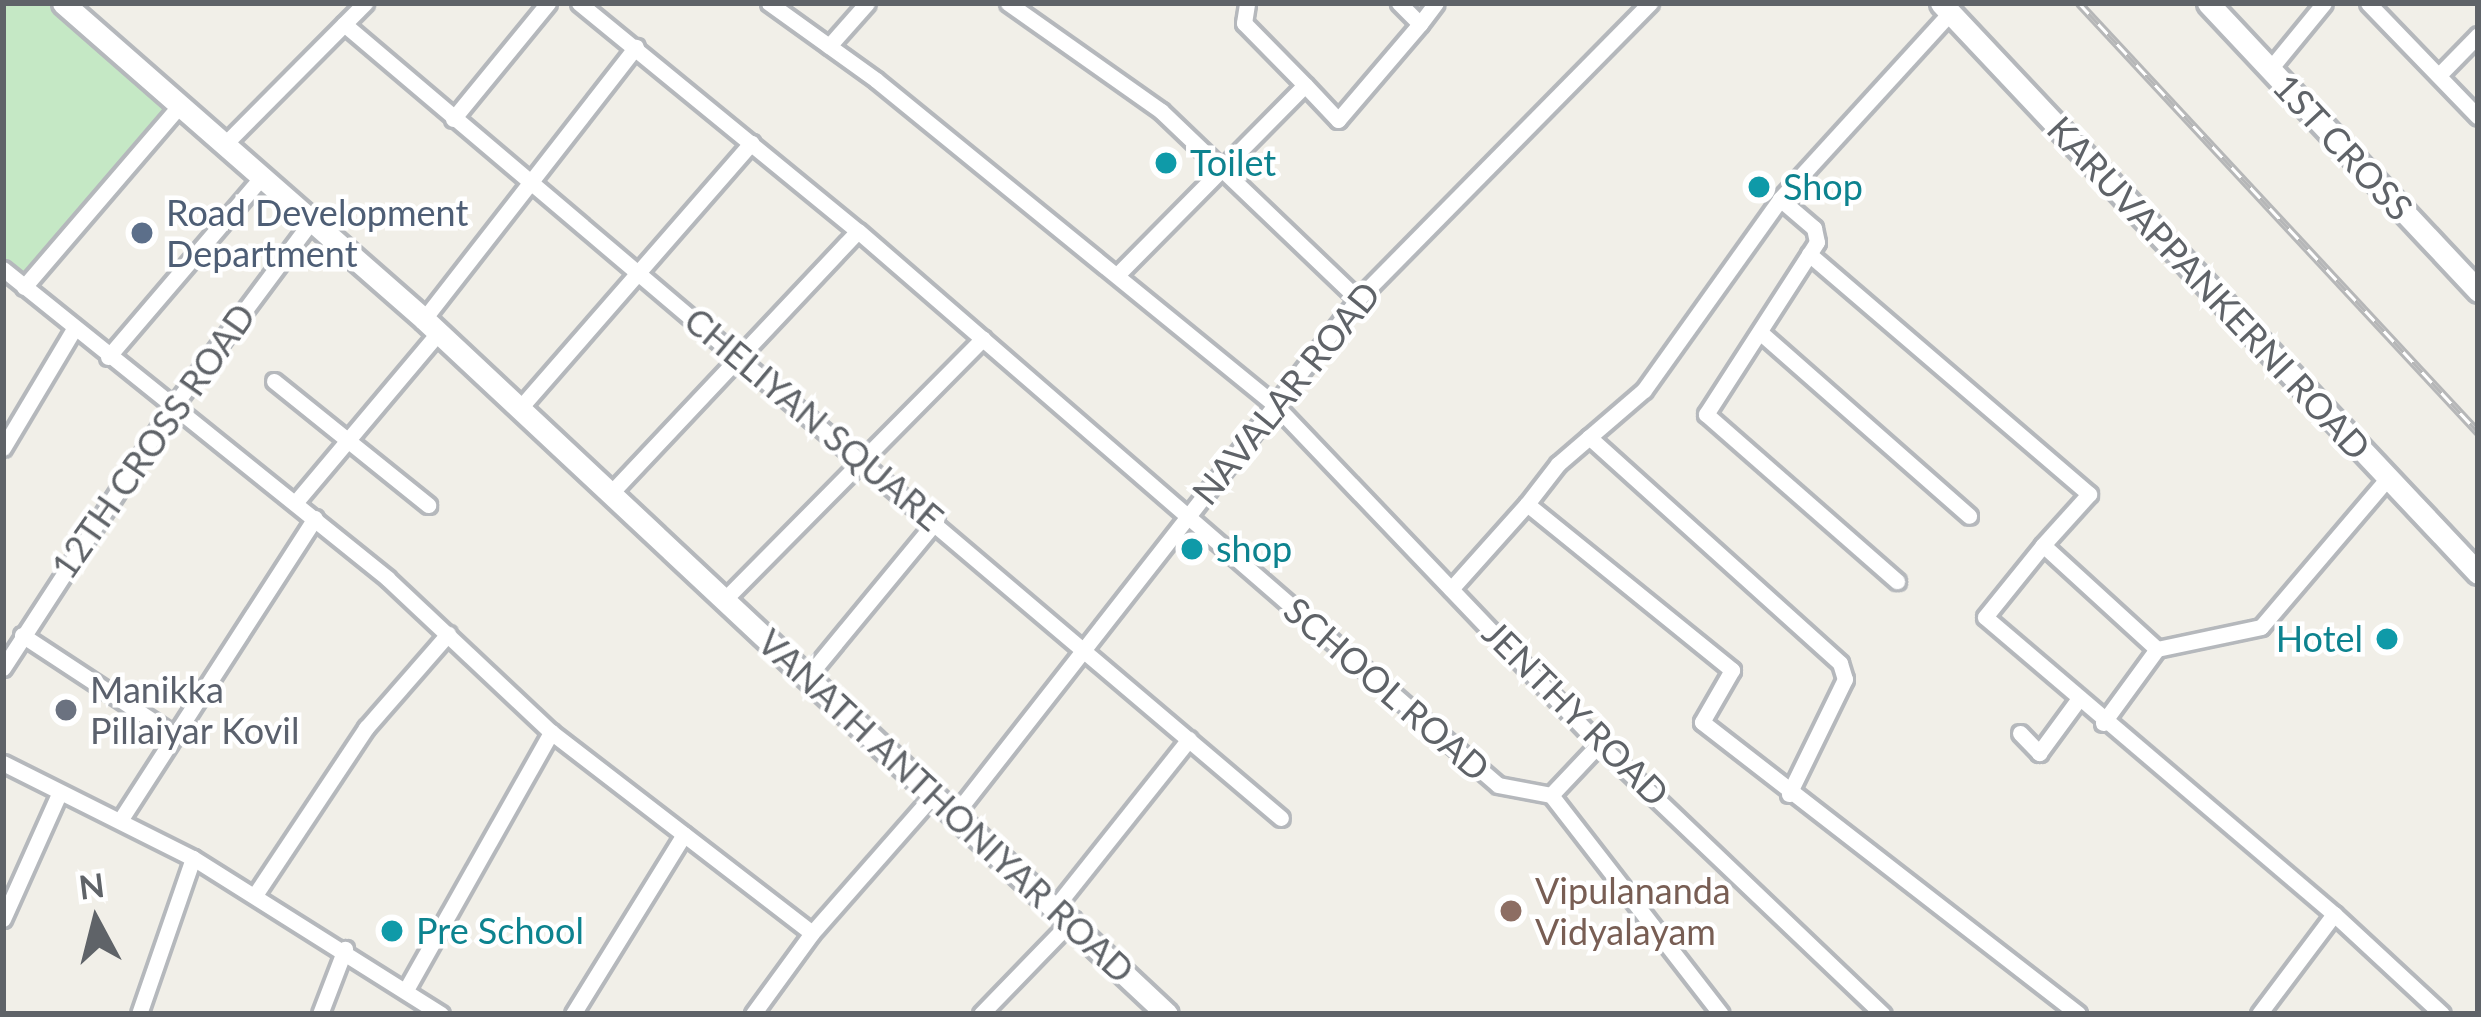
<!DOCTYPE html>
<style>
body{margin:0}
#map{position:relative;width:2481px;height:1017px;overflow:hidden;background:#f1efe8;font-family:Lato,sans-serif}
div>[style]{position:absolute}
.green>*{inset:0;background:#c5e8c5}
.roads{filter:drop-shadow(3px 0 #b5b8bc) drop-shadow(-3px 0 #b5b8bc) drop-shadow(0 3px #b5b8bc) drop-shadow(0 -3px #b5b8bc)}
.street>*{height:15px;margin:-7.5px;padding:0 7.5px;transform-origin:7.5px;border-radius:7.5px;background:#fff}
.secondary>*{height:21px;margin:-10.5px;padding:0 10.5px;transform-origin:10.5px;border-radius:10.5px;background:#fff}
.rail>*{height:9px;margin-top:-4.5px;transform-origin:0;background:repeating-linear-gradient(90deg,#fff 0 14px,#b6b7b8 0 28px);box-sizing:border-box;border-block:3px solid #b6b7b8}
.dots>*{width:33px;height:33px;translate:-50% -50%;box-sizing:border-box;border:6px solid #fff;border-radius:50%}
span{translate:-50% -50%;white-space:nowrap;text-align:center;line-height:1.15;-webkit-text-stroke:9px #fff;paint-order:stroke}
.street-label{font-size:36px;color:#5f6368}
.culture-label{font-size:36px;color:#0d838f}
.left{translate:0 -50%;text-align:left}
.right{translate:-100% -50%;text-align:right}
.service-label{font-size:36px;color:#4e5e75}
.worship-label{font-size:36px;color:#5b616d}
.education-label{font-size:36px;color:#785e54}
.frame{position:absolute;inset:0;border:6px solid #5f6368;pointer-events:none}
.north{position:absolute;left:36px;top:861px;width:120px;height:120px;-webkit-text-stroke:9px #fff;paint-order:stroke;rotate:353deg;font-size:33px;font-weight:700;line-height:48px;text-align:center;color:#5f6368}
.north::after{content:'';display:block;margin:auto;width:42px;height:54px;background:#5f6368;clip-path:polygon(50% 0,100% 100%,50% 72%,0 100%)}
</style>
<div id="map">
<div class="green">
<i style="clip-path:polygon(3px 3px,52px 3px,168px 107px,23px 280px,3px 266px)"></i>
</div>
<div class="roads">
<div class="street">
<i style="left:579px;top:3px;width:360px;rotate:39.3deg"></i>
<i style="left:858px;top:231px;width:846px;rotate:40.88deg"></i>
<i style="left:1498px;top:785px;width:54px;rotate:10.7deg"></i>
<i style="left:1551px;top:795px;width:277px;rotate:52.2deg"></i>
<i style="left:769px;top:3px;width:132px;rotate:35.7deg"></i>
<i style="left:876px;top:80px;width:515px;rotate:39.16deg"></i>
<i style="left:1275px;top:405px;width:469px;rotate:46.3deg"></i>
<i style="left:1599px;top:744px;width:392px;rotate:43.6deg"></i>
<i style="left:1008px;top:3px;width:187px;rotate:35.2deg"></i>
<i style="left:1161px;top:111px;width:272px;rotate:43.7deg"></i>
<i style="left:2368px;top:3px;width:158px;rotate:46deg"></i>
<i style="left:344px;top:24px;width:1228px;rotate:40.28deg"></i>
<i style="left:1420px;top:24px;width:26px;rotate:-53deg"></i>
<i style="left:829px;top:46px;width:57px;rotate:-48.5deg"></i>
<i style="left:2270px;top:69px;width:85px;rotate:-50.7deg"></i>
<i style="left:2439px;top:75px;width:56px;rotate:-45.7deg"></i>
<i style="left:1305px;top:85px;width:48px;rotate:46.7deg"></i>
<i style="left:1338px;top:120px;width:126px;rotate:-49.5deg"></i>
<i style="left:1420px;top:24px;width:30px;rotate:-135deg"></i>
<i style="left:453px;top:119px;width:150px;rotate:-50.7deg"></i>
<i style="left:225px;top:144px;width:199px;rotate:-45.2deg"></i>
<i style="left:1780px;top:199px;width:45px;rotate:40.5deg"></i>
<i style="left:1814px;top:228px;width:14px;rotate:78deg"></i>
<i style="left:1817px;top:242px;width:205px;rotate:122.8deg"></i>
<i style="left:1706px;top:414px;width:254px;rotate:41.2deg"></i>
<i style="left:1809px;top:254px;width:369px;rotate:40.6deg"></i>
<i style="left:2089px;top:494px;width:69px;rotate:132deg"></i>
<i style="left:3px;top:269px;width:494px;rotate:38.8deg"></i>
<i style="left:388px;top:579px;width:224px;rotate:43.2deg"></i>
<i style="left:551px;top:732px;width:329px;rotate:37.6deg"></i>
<i style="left:1119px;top:273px;width:264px;rotate:-45.3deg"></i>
<i style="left:1305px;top:85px;width:87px;rotate:-134.5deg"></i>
<i style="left:1244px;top:23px;width:20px;rotate:-81deg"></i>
<i style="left:24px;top:287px;width:241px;rotate:-49.4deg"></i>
<i style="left:424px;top:319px;width:345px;rotate:-52.1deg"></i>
<i style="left:1761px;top:333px;width:277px;rotate:41.3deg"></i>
<i style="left:108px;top:357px;width:237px;rotate:-49.5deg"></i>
<i style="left:274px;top:381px;width:198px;rotate:38.8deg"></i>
<i style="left:520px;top:408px;width:352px;rotate:-48.9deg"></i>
<i style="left:1589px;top:437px;width:338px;rotate:42deg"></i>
<i style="left:1840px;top:663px;width:17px;rotate:73deg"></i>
<i style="left:1845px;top:679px;width:128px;rotate:116deg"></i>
<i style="left:3px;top:448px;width:139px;rotate:-59.2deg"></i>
<i style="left:610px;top:494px;width:361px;rotate:-46.7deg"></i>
<i style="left:295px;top:503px;width:222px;rotate:-49.9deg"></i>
<i style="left:1527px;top:504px;width:51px;rotate:-52.2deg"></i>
<i style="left:1558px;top:464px;width:113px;rotate:-40.7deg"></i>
<i style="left:1644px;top:390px;width:234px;rotate:-54.5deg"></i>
<i style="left:1780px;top:199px;width:252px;rotate:-47.6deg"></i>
<i style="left:1451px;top:589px;width:114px;rotate:-48.2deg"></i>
<i style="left:1527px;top:504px;width:264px;rotate:39deg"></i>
<i style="left:1732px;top:670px;width:60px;rotate:120deg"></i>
<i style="left:1702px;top:722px;width:476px;rotate:37.8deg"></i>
<i style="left:724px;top:600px;width:368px;rotate:-45.3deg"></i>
<i style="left:22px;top:635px;width:182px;rotate:33.3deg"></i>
<i style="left:3px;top:668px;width:310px;rotate:-57deg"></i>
<i style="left:172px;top:408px;width:234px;rotate:-53.3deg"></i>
<i style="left:809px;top:675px;width:200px;rotate:-50.5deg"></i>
<i style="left:2103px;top:723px;width:92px;rotate:-53.9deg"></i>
<i style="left:2020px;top:733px;width:28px;rotate:46deg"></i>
<i style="left:2039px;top:753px;width:66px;rotate:-53.7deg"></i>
<i style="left:3px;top:763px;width:212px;rotate:26.6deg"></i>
<i style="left:193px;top:858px;width:293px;rotate:32.2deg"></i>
<i style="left:1551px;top:795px;width:70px;rotate:-46.7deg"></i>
<i style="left:956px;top:813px;width:653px;rotate:-51.97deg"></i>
<i style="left:1358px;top:299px;width:416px;rotate:-45.4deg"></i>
<i style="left:121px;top:819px;width:358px;rotate:-57.2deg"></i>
<i style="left:255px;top:895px;width:201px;rotate:-56.4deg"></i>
<i style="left:366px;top:728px;width:125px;rotate:-48.9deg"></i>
<i style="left:1057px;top:905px;width:212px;rotate:-51.5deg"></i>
<i style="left:2334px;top:914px;width:147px;rotate:42.8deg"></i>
<i style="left:3px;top:919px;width:137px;rotate:-65.9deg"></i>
<i style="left:407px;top:988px;width:294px;rotate:-60.6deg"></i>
<i style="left:139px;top:1014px;width:165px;rotate:-70.9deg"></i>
<i style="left:320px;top:1014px;width:70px;rotate:-69deg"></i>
<i style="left:573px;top:1014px;width:211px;rotate:-58.3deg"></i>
<i style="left:753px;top:1014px;width:100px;rotate:-53.9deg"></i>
<i style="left:812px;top:933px;width:185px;rotate:-48.7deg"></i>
<i style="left:981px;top:1014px;width:132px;rotate:-45.9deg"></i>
<i style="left:2259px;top:1014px;width:125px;rotate:-53.1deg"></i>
<i style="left:2334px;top:914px;width:458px;rotate:-139.6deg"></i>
<i style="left:1985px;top:617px;width:92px;rotate:-51.1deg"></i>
<i style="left:2043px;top:545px;width:154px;rotate:42.4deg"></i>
<i style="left:2157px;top:649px;width:106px;rotate:-11.9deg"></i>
<i style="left:2261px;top:627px;width:196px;rotate:-49.6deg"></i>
</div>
<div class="secondary">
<i style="left:63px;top:3px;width:480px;rotate:41.2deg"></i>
<i style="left:424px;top:319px;width:1017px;rotate:43.09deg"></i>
<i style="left:1941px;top:3px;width:783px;rotate:46.71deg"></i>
<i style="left:2208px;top:3px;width:395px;rotate:46.8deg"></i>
</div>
</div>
<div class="rail">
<i style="left:2079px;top:3px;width:586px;rotate:47.08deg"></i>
</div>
<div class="dots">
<i style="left:1166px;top:163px;background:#0f9aa8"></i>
<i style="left:1759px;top:187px;background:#0f9aa8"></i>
<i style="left:142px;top:233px;background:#5c6f8a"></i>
<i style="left:1192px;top:549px;background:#0f9aa8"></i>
<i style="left:2387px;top:639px;background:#0f9aa8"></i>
<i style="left:66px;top:710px;background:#6b7280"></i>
<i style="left:1511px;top:911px;background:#8d6e63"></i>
<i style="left:392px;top:931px;background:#0f9aa8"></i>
</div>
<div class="street-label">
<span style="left:2343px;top:147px;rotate:47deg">1ST CROSS</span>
<span style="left:2209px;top:288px;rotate:47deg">KARUVAPPANKERNI ROAD</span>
<span style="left:1286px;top:393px;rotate:-51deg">NAVALAR ROAD</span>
<span style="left:814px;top:419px;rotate:40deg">CHELIYAN SQUARE</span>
<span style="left:153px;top:441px;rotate:-55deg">12TH CROSS ROAD</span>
<span style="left:1387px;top:689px;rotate:41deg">SCHOOL ROAD</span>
<span style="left:1576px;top:713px;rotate:45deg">JENTHY ROAD</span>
<span style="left:946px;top:806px;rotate:43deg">VANATH ANTHONIYAR ROAD</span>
</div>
<div class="culture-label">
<span class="left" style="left:1190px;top:163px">Toilet</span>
<span class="left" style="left:1783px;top:187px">Shop</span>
<span class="left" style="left:1216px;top:549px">shop</span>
<span class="right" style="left:2363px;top:639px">Hotel</span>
<span class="left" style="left:416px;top:931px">Pre School</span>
</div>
<div class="service-label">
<span class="left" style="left:166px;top:233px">Road Development<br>Department</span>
</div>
<div class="worship-label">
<span class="left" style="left:90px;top:710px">Manikka<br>Pillaiyar Kovil</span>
</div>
<div class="education-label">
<span class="left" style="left:1535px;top:911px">Vipulananda<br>Vidyalayam</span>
</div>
<div class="frame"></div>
<div class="north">N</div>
</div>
